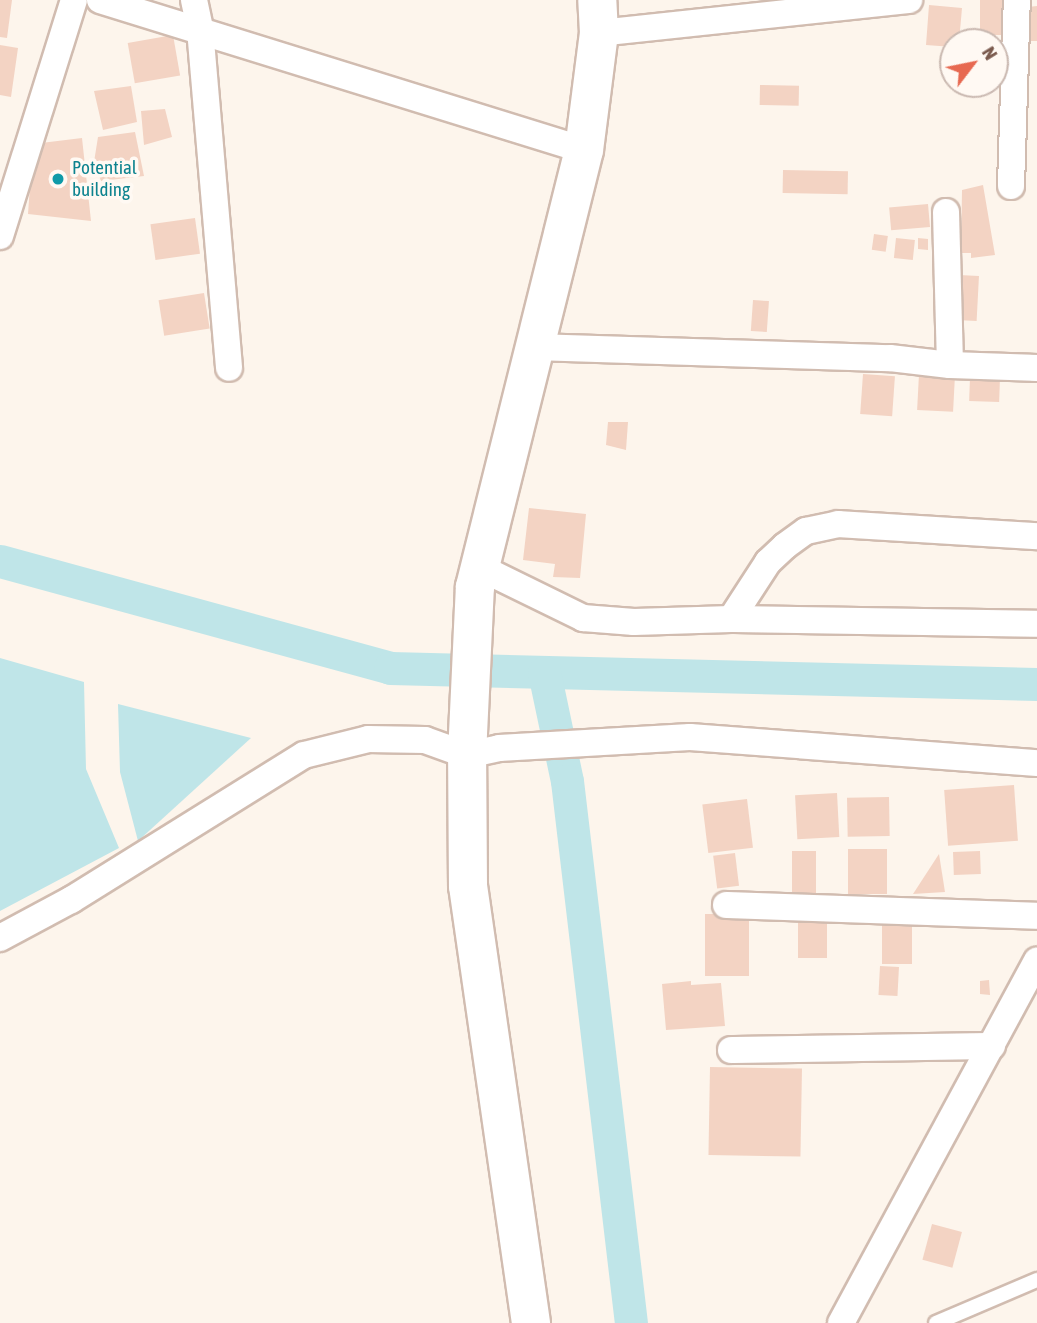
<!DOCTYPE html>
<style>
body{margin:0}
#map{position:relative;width:1037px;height:1323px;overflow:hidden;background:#fdf5ec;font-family:"Asap Condensed",sans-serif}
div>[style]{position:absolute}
.water>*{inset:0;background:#bfe5e8}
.canal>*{height:33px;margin:-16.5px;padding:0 16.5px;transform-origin:16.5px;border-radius:16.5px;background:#bfe5e8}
.building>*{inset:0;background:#f3d3c3;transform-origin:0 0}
.roads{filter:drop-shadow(2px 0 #d1bcb0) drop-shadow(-2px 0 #d1bcb0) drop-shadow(0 2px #d1bcb0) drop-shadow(0 -2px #d1bcb0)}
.service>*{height:14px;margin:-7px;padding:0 7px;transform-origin:7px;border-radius:7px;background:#fff}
.minor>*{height:26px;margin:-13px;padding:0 13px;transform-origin:13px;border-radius:13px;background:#fff}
.secondary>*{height:38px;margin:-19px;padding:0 19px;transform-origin:19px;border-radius:19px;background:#fff}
.dots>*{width:19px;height:19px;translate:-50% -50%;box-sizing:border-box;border:4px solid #fff9f3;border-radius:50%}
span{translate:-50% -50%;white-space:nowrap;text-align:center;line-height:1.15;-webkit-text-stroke:7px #fff9f3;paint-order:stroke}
.culture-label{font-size:19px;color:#0d838f}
.left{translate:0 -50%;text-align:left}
.north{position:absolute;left:939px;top:28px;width:70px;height:70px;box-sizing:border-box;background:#fff9f3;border:2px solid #cab9b1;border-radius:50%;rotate:58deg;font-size:19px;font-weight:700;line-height:28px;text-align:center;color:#7a5a4d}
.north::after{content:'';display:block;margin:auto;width:24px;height:32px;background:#e76951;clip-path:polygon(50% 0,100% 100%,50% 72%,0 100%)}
</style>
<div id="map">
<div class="water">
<i style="clip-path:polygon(0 658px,84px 682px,86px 769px,119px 848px,0 911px)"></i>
<i style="clip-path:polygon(118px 704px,251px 738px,138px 841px,120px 772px)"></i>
</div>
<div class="canal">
<i style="left:0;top:561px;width:404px;rotate:15.3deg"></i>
<i style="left:390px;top:668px;width:647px;rotate:1.42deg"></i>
<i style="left:544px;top:672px;width:111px;rotate:78.1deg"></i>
<i style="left:567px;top:781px;width:546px;rotate:83.27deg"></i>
</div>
<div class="building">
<i style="clip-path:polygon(0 0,12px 0,7px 38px,0 37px)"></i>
<i style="left:980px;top:0;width:26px;height:35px"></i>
<i style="clip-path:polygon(929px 5px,962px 8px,959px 42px,953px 42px,953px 47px,926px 45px)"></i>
<i style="clip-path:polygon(1037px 6px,1037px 41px,1031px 41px,1028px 7px)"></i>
<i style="left:173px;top:35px;width:41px;height:46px;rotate:80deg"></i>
<i style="clip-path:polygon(0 45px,18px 48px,11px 97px,0 95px)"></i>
<i style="left:760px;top:85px;width:39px;height:20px;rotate:1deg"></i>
<i style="clip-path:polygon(131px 86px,137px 122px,103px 130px,94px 91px)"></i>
<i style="clip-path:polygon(165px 109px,172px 137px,144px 145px,141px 111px)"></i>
<i style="clip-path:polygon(135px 132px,144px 176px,101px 181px,94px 162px,98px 137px)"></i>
<i style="clip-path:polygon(82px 138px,91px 221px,28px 214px,33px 144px)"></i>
<i style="left:783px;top:170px;width:65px;height:23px;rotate:1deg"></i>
<i style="clip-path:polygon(983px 185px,995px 255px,971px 258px,971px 253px,961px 253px,962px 190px)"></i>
<i style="left:928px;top:204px;width:23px;height:39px;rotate:85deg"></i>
<i style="left:195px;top:218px;width:36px;height:45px;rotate:82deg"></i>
<i style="left:874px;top:234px;width:14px;height:16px;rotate:8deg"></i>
<i style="left:896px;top:238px;width:19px;height:20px;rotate:6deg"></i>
<i style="clip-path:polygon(918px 238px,928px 239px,928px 250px,918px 249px)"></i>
<i style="left:959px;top:275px;width:20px;height:45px;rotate:3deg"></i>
<i style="left:204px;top:293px;width:36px;height:46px;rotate:81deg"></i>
<i style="left:753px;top:300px;width:16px;height:31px;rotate:4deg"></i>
<i style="left:863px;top:374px;width:32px;height:40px;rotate:4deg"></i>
<i style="left:919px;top:374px;width:36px;height:36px;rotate:3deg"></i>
<i style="left:970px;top:377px;width:30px;height:24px;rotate:2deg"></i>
<i style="clip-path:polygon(608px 422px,628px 422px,626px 450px,606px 445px)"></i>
<i style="clip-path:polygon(529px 508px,586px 514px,580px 578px,553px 577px,555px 564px,523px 560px)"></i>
<i style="left:1014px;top:785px;width:56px;height:70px;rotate:86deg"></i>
<i style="left:837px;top:793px;width:44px;height:42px;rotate:87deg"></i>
<i style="left:889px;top:797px;width:39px;height:42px;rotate:89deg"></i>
<i style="left:747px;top:799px;width:49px;height:45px;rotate:83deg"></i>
<i style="left:848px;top:849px;width:39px;height:45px"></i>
<i style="left:792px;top:851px;width:24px;height:43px"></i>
<i style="left:980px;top:851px;width:23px;height:27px;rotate:88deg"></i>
<i style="left:735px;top:853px;width:33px;height:22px;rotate:83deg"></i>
<i style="clip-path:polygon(939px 854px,945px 892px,913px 894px)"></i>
<i style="left:705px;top:914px;width:44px;height:62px"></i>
<i style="left:798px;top:916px;width:29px;height:42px"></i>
<i style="left:882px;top:922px;width:30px;height:42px"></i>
<i style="left:880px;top:966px;width:19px;height:29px;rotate:3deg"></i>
<i style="clip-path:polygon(989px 980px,990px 995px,980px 994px,980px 981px)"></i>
<i style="clip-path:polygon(691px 981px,691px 985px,721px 983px,725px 1026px,666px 1030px,662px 984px)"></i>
<i style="left:710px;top:1067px;width:92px;height:88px;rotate:1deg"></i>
<i style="left:932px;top:1224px;width:31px;height:37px;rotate:15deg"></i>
</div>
<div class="roads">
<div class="service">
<i style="left:936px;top:1323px;width:110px;rotate:-23.1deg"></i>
</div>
<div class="minor">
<i style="left:100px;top:0;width:507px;rotate:17.22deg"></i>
<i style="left:194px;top:0;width:30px;rotate:78deg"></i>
<i style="left:200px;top:29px;width:340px;rotate:85.1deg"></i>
<i style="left:599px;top:33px;width:312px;rotate:-6.1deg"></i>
<i style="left:1011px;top:186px;width:186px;rotate:-88.2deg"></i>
<i style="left:946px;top:212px;width:153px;rotate:88.5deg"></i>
<i style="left:0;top:236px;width:247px;rotate:-72.6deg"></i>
<i style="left:534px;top:347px;width:356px;rotate:1.8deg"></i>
<i style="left:890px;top:358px;width:60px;rotate:6.7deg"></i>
<i style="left:950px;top:365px;width:87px;rotate:2deg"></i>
<i style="left:481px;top:568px;width:114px;rotate:26.1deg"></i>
<i style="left:583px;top:618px;width:51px;rotate:4.5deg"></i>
<i style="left:634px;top:622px;width:97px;rotate:-1.8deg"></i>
<i style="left:731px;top:619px;width:306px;rotate:0.9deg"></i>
<i style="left:731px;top:619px;width:68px;rotate:-57deg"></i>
<i style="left:768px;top:562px;width:23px;rotate:-43deg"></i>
<i style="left:785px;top:546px;width:26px;rotate:-36deg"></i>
<i style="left:806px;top:531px;width:33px;rotate:-12deg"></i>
<i style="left:838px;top:524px;width:199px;rotate:3.5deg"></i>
<i style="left:726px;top:905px;width:311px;rotate:2deg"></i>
<i style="left:0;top:938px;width:81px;rotate:-28.2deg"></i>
<i style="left:71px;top:900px;width:274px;rotate:-31.9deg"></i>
<i style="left:304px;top:755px;width:66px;rotate:-14deg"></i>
<i style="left:368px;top:739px;width:57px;rotate:1deg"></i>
<i style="left:425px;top:740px;width:45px;rotate:19.7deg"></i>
<i style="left:467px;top:755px;width:33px;rotate:-12deg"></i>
<i style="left:499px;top:748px;width:191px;rotate:-3.3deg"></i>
<i style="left:690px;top:737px;width:348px;rotate:4.3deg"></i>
<i style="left:731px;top:1050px;width:261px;rotate:-0.9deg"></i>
<i style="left:841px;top:1323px;width:412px;rotate:-61.6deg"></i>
</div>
<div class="secondary">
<i style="left:531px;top:1323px;width:442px;rotate:-98.2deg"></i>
<i style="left:468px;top:886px;width:131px;rotate:-90.4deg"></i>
<i style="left:467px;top:755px;width:168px;rotate:-87.3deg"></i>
<i style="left:475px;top:587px;width:450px;rotate:-76deg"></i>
<i style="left:584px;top:150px;width:118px;rotate:-82.7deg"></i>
<i style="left:599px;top:33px;width:33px;rotate:-93deg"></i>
</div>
</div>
<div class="dots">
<i style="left:58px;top:179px;background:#0f9aa8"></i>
</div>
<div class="culture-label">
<span class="left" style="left:72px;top:179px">Potential<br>building</span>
</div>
<div class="north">N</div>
</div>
